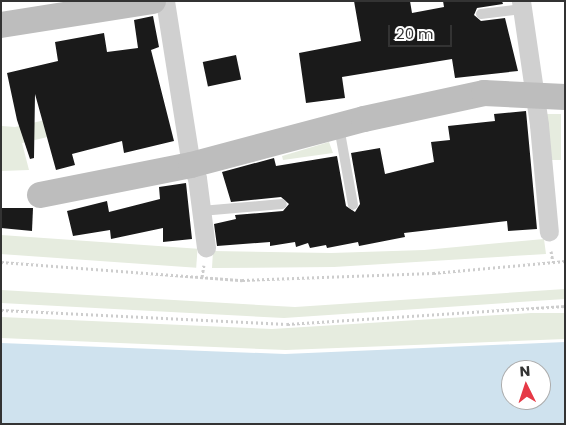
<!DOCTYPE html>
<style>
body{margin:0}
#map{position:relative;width:566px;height:425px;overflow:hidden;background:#fff;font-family:Poppins,sans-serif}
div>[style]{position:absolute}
.green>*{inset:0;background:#e6ecdf;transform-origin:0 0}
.water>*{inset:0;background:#cfe2ee}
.building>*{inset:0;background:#1a1a1a;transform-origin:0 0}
.path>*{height:3px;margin-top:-1.5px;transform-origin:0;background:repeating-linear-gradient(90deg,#cdcdcd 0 2.5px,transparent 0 5px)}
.lane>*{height:10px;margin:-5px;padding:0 5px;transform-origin:5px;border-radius:5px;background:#d0d0d0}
.street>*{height:19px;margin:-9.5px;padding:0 9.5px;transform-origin:9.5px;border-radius:9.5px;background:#d0d0d0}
.secondary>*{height:26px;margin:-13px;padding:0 13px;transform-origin:13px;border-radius:13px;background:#bdbdbd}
span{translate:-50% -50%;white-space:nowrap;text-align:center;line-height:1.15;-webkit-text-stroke:5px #fff;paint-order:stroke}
.frame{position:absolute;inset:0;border:2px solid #333;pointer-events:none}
.north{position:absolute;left:501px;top:360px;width:50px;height:50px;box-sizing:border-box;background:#fff;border:1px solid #adadad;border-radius:50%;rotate:356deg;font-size:14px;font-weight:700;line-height:20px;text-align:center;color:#333}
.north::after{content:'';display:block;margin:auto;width:18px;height:22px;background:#e63946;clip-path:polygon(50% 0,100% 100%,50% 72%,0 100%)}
.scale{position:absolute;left:388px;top:25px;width:64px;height:22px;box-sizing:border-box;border:2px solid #333;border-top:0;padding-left:6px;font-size:15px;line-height:18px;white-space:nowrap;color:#333;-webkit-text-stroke:4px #fff;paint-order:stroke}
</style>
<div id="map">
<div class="green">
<i style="left:544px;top:114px;width:17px;height:46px"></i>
<i style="clip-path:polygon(62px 116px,65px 133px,22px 143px,29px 170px,1px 171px,2px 126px,15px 127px)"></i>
<i style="clip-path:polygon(329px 142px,333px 153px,283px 160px,282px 156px)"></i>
<i style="left:1px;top:235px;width:197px;height:19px;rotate:4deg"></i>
<i style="clip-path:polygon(544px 239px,546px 254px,334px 267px,212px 268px,213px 251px,331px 253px,424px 250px)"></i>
<i style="clip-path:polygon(565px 289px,565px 299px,284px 318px,1px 303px,1px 290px,295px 307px)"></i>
<i style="clip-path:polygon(531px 313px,565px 313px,565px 339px,286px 350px,1px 338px,1px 317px,272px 329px)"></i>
</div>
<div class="water">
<i style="clip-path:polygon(evenodd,565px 342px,565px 424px,1px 424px,1px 343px,285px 354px,565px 342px,511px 370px,541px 370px,541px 400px,511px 400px,511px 370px)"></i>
</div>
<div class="building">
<i style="clip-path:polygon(354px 1px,410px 1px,412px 13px,444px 7px,443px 1px,502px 1px,503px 4px,477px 8px,474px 15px,481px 21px,505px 18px,518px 71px,455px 78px,452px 59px,342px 77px,345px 98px,306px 103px,299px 53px,361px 41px)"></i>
<i style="clip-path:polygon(153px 16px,159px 47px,151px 50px,174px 141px,124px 153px,122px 141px,72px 154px,75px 165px,56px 170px,35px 94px,34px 158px,30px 159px,17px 120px,7px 73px,58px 61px,55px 42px,104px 33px,107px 52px,138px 48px,134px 20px)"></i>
<i style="left:236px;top:55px;width:25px;height:34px;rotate:78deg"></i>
<i style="clip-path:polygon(526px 111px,537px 229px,508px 231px,507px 221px,404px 233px,405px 237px,359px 246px,358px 242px,327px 248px,326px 245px,310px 248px,308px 243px,296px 247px,295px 242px,270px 246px,270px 242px,217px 246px,214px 224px,236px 219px,235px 215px,283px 211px,289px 204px,281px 197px,231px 202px,222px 172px,274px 158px,276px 166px,337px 156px,346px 206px,355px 212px,360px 204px,351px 153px,380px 148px,385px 174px,434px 162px,431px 142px,450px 140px,448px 126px,495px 121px,494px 114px)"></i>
<i style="clip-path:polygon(186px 183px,192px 239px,163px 242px,163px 228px,111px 239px,110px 230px,73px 236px,67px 211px,107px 201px,109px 212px,160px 199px,159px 187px)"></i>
<i style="clip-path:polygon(1px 208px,33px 208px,32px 231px,1px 228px)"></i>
</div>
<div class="path">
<i style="left:551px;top:251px;width:11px;rotate:80deg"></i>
<i style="left:1px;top:262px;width:242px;rotate:4.3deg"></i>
<i style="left:242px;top:280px;width:191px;rotate:-2.1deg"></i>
<i style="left:433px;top:273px;width:133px;rotate:-5.2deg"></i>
<i style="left:202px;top:277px;width:12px;rotate:-81deg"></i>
<i style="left:1px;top:310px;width:286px;rotate:2.8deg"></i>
<i style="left:287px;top:324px;width:279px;rotate:-3.7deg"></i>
</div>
<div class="lane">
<i style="left:481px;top:14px;width:41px;rotate:-7deg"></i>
<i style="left:339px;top:127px;width:79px;rotate:79.8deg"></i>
<i style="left:201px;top:211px;width:81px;rotate:-4.9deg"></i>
</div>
<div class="street">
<i style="left:165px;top:1px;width:166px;rotate:81deg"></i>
<i style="left:191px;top:165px;width:14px;rotate:65deg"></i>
<i style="left:197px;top:178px;width:70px;rotate:82.6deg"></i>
<i style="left:521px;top:1px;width:125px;rotate:81.7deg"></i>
<i style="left:539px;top:125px;width:107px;rotate:84.7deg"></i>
</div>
<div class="secondary">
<i style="left:1px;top:25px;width:154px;rotate:-9deg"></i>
<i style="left:40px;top:195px;width:154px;rotate:-11.2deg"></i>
<i style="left:191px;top:165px;width:179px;rotate:-14.9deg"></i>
<i style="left:364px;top:119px;width:123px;rotate:-12.2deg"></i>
<i style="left:484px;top:93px;width:81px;rotate:2.8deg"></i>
</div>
<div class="frame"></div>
<div class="north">N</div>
<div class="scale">20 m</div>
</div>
